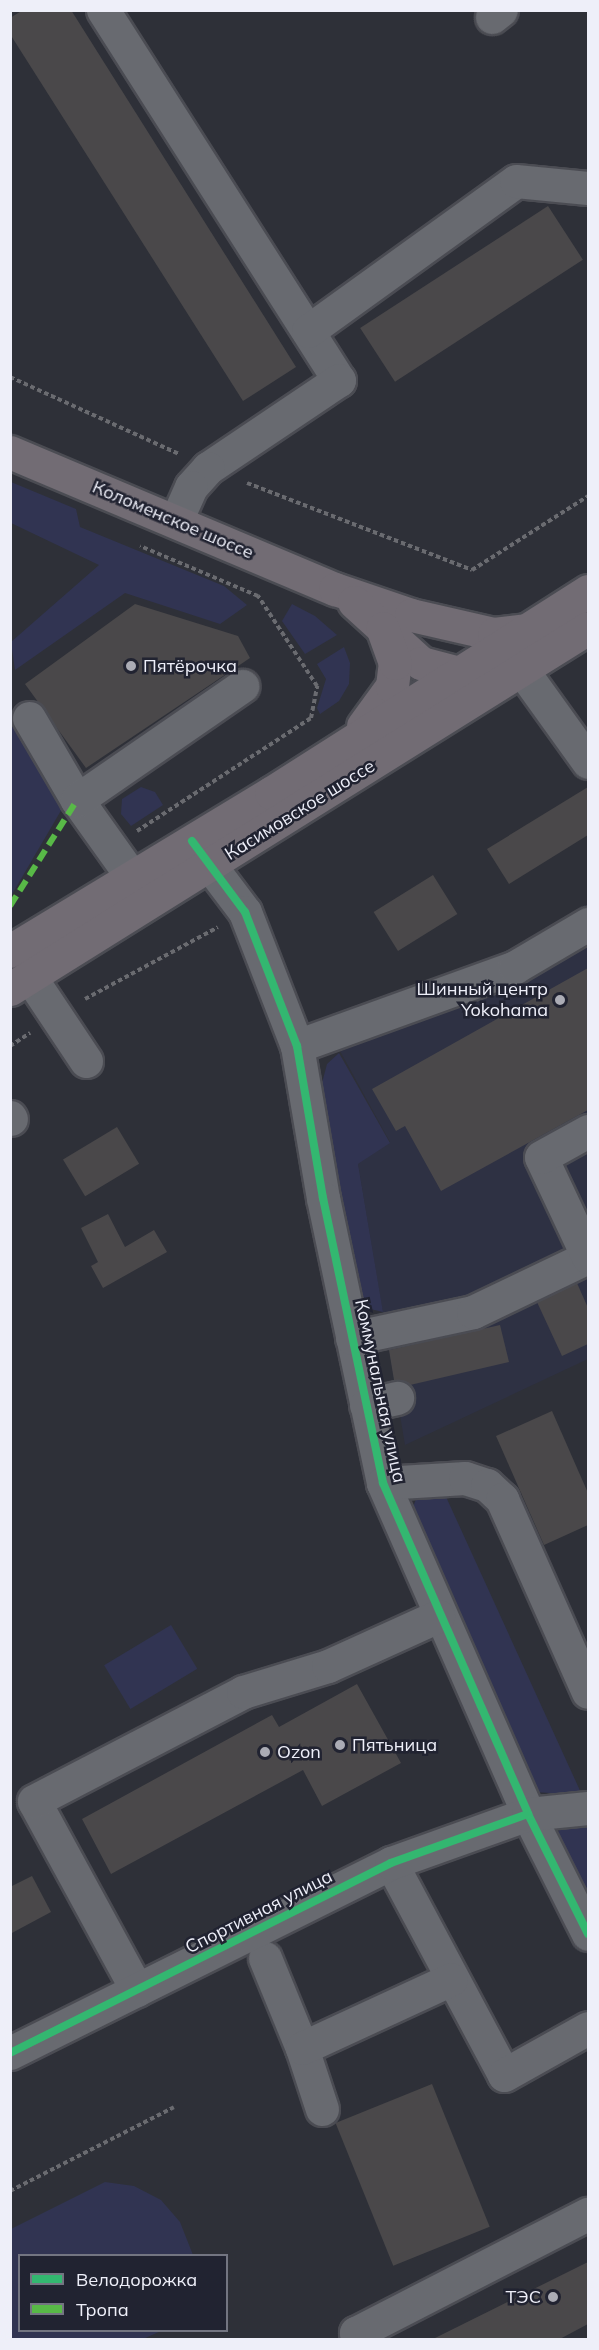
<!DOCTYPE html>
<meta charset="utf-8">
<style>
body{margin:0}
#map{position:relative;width:599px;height:2350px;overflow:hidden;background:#2e3038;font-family:Mulish,sans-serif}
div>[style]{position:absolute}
.built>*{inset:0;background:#2e3143}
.green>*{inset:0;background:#313452;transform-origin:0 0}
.building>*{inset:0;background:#4a484a;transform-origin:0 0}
.path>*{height:4px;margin-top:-2px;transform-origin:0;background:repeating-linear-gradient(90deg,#6a6b70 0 4.5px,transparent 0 7.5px)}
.roads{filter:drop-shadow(2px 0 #4b4c53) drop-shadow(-2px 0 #4b4c53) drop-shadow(0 2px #4b4c53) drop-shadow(0 -2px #4b4c53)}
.minor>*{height:33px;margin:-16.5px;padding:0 16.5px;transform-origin:16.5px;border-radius:16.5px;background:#686a70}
.major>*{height:33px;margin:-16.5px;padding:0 16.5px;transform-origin:16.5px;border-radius:16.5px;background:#726c74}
.quiet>*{height:6px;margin-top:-3px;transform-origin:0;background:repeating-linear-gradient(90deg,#58b947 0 12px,transparent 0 18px)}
.cycleway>*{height:8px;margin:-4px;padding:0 4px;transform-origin:4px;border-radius:4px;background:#33b770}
.dots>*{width:16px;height:16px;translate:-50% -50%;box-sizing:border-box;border:3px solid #212331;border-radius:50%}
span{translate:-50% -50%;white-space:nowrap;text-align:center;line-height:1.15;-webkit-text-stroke:5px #212331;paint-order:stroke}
.street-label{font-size:18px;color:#eeeff9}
.poi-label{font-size:18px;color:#eeeff9}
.left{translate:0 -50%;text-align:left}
.right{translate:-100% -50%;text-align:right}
.frame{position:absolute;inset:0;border:12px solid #eeeff9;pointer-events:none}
.legend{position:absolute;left:18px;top:2254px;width:210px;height:78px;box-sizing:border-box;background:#212331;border:2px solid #737581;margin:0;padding:8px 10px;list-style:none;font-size:18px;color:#eeeff9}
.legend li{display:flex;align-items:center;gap:12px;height:30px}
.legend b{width:30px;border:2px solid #737581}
</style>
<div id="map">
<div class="built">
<i style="clip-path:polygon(588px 904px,588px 1359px,405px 1445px,358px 1164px,390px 1142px,323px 1020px,507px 953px)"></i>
</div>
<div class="green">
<i style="clip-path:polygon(11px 482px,76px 509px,80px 527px,224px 586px,247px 605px,220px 624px,125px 593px,15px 670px,11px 642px,99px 565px,11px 523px)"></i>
<i style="clip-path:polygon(292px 604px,315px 616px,337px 635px,305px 654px,282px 621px)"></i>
<i style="clip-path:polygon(344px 647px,350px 663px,349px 684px,339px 701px,320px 714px,317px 708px,326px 679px,317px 664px)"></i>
<i style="clip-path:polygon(11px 725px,66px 802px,11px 896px)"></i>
<i style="clip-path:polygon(141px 787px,155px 792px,163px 805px,131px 826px,121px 814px,122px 799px)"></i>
<i style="clip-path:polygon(339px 1053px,390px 1143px,358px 1164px,383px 1312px,366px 1308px,359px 1295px,322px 1083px,327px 1064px)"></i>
<i style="clip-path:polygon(442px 1488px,582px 1795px,534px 1792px,412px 1510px,419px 1491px)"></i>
<i style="left:171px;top:1625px;width:51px;height:78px;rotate:59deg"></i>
<i style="clip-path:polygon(588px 1821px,588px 1905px,556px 1836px,563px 1824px)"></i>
<i style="clip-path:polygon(105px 2182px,134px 2186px,161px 2200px,180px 2222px,193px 2255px,20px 2256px,20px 2330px,161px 2331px,143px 2339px,11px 2339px,11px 2229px)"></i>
</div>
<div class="building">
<i style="clip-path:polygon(23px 10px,71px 10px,296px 367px,243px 401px,10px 34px,10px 18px)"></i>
<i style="left:548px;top:206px;width:64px;height:224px;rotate:57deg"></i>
<i style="clip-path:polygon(135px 604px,238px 636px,250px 658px,86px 768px,25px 684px)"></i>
<i style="clip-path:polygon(588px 787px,588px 835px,509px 884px,487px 849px)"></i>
<i style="left:433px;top:875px;width:46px;height:70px;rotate:58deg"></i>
<i style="clip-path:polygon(588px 968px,588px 1110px,441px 1191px,405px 1126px,396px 1131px,372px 1089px)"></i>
<i style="left:117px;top:1127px;width:43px;height:63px;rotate:59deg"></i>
<i style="clip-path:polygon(108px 1214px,125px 1247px,154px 1230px,167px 1252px,103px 1288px,91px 1266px,98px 1262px,81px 1228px)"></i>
<i style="clip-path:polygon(577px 1283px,588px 1308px,588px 1344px,562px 1356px,537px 1302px)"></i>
<i style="clip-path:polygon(500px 1325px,509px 1362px,410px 1385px,394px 1380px,389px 1350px)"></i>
<i style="clip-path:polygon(552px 1411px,588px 1493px,588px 1525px,544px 1545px,496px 1436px)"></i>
<i style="clip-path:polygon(357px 1684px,401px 1763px,322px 1806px,303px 1770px,111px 1874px,82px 1819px,272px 1715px,279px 1727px)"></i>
<i style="clip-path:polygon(32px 1876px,51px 1912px,10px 1934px,10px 1887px)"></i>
<i style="left:432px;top:2084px;width:154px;height:104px;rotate:68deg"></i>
<i style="clip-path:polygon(588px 2262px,588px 2324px,558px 2340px,431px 2340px)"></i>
</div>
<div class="path">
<i style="left:10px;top:377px;width:186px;rotate:24.5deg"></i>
<i style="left:247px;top:483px;width:241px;rotate:21.1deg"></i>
<i style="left:472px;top:570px;width:138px;rotate:-32.5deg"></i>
<i style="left:137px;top:831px;width:207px;rotate:-33deg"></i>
<i style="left:311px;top:718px;width:33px;rotate:-79deg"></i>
<i style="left:317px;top:686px;width:108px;rotate:-123.2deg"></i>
<i style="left:258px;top:596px;width:128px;rotate:-157deg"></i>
<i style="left:85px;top:999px;width:151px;rotate:-28.4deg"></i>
<i style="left:10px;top:1046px;width:24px;rotate:-33deg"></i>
<i style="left:10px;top:2191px;width:184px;rotate:-27.1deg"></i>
</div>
<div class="roads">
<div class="minor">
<i style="left:103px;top:10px;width:439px;rotate:57.5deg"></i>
<i style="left:339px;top:380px;width:158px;rotate:146.1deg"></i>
<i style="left:208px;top:468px;width:25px;rotate:132deg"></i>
<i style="left:191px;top:487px;width:36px;rotate:114deg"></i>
<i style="left:492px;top:17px;width:11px;rotate:-38deg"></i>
<i style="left:308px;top:331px;width:256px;rotate:-35.8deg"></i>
<i style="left:516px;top:181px;width:72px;rotate:5.6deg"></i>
<i style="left:522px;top:670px;width:113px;rotate:54.3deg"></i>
<i style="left:29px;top:718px;width:95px;rotate:59.7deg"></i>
<i style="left:193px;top:843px;width:86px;rotate:53deg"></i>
<i style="left:245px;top:912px;width:144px;rotate:68.8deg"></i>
<i style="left:297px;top:1046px;width:154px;rotate:80.3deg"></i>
<i style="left:323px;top:1198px;width:291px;rotate:78.1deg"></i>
<i style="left:383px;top:1483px;width:361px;rotate:66.3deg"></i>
<i style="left:528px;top:1814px;width:134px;rotate:63.4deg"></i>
<i style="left:132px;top:877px;width:95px;rotate:-125.5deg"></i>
<i style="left:77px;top:800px;width:201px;rotate:-34.6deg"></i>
<i style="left:30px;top:977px;width:101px;rotate:56.3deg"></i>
<i style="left:297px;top:1046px;width:232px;rotate:-19.9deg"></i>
<i style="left:515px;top:967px;width:85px;rotate:-30.5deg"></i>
<i style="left:10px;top:1117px;width:2px;rotate:63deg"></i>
<i style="left:352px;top:1338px;width:124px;rotate:-12.1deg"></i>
<i style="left:473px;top:1312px;width:127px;rotate:-25.6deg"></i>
<i style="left:588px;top:1257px;width:110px;rotate:-115.2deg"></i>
<i style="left:541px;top:1157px;width:54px;rotate:-29deg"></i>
<i style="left:366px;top:1405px;width:32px;rotate:-13deg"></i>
<i style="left:383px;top:1483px;width:82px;rotate:-3.5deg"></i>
<i style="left:465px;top:1478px;width:23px;rotate:18deg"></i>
<i style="left:487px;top:1485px;width:21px;rotate:43deg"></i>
<i style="left:502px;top:1499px;width:211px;rotate:66deg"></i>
<i style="left:391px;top:1863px;width:240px;rotate:61.9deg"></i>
<i style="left:504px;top:2075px;width:96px;rotate:-29.2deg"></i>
<i style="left:265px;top:1958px;width:97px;rotate:67.7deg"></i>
<i style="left:137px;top:1990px;width:215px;rotate:-118.6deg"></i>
<i style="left:34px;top:1801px;width:236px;rotate:-27.5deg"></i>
<i style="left:243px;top:1692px;width:89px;rotate:-17deg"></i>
<i style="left:328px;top:1666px;width:121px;rotate:-24.4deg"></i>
<i style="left:10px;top:2053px;width:426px;rotate:-26.5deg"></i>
<i style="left:391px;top:1863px;width:145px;rotate:-19.7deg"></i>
<i style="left:528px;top:1814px;width:60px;rotate:-5.7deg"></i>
<i style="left:322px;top:2109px;width:64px;rotate:-108.2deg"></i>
<i style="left:302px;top:2048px;width:164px;rotate:-24.8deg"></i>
<i style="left:359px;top:2340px;width:8px;rotate:-113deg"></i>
<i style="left:356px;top:2333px;width:261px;rotate:-27.2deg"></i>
</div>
<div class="major">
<i style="left:10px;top:452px;width:353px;rotate:22.9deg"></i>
<i style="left:335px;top:589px;width:80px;rotate:18.9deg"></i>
<i style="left:411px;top:615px;width:85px;rotate:12.9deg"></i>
<i style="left:494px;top:634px;width:32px;rotate:-7deg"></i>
<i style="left:354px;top:602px;width:91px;rotate:42.3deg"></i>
<i style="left:421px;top:663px;width:52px;rotate:14.6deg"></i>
<i style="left:363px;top:726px;width:49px;rotate:-54.1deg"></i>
<i style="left:392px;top:686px;width:23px;rotate:-83deg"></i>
<i style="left:395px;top:663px;width:37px;rotate:-110deg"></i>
<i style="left:10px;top:951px;width:305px;rotate:-31.2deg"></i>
<i style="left:271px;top:793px;width:376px;rotate:-32.5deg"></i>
<i style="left:10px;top:989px;width:681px;rotate:-31.99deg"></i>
</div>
</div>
<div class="quiet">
<i style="left:10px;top:906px;width:125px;rotate:-57.7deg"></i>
</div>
<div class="cycleway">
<i style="left:192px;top:841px;width:89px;rotate:53.3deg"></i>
<i style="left:245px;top:912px;width:144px;rotate:68.8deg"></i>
<i style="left:297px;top:1046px;width:154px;rotate:80.3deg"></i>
<i style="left:323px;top:1198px;width:291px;rotate:78.1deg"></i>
<i style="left:383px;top:1483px;width:361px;rotate:66.3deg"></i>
<i style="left:528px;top:1814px;width:134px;rotate:63.4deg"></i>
<i style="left:10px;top:2053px;width:426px;rotate:-26.5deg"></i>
<i style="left:391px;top:1863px;width:145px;rotate:-19.7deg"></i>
</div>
<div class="dots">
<i style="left:131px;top:666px;background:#abacb5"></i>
<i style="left:560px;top:1000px;background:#abacb5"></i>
<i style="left:340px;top:1745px;background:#abacb5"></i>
<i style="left:265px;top:1752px;background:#abacb5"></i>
<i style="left:553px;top:2297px;background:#abacb5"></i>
</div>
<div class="street-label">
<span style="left:173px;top:520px;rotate:23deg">Коломенское шоссе</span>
<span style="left:300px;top:810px;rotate:-32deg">Касимовское шоссе</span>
<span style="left:380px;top:1391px;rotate:78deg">Коммунальная улица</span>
<span style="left:259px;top:1912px;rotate:-27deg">Спортивная улица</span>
</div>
<div class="poi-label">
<span class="left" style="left:143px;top:666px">Пятёрочка</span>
<span class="right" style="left:548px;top:1000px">Шинный центр<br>Yokohama</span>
<span class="left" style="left:352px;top:1745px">Пятьница</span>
<span class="left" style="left:277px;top:1752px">Ozon</span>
<span class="right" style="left:541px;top:2297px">ТЭС</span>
</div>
<div class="frame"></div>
<ul class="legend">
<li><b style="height:8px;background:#33b770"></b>Велодорожка</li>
<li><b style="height:8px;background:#58b947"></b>Тропа</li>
</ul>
</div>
